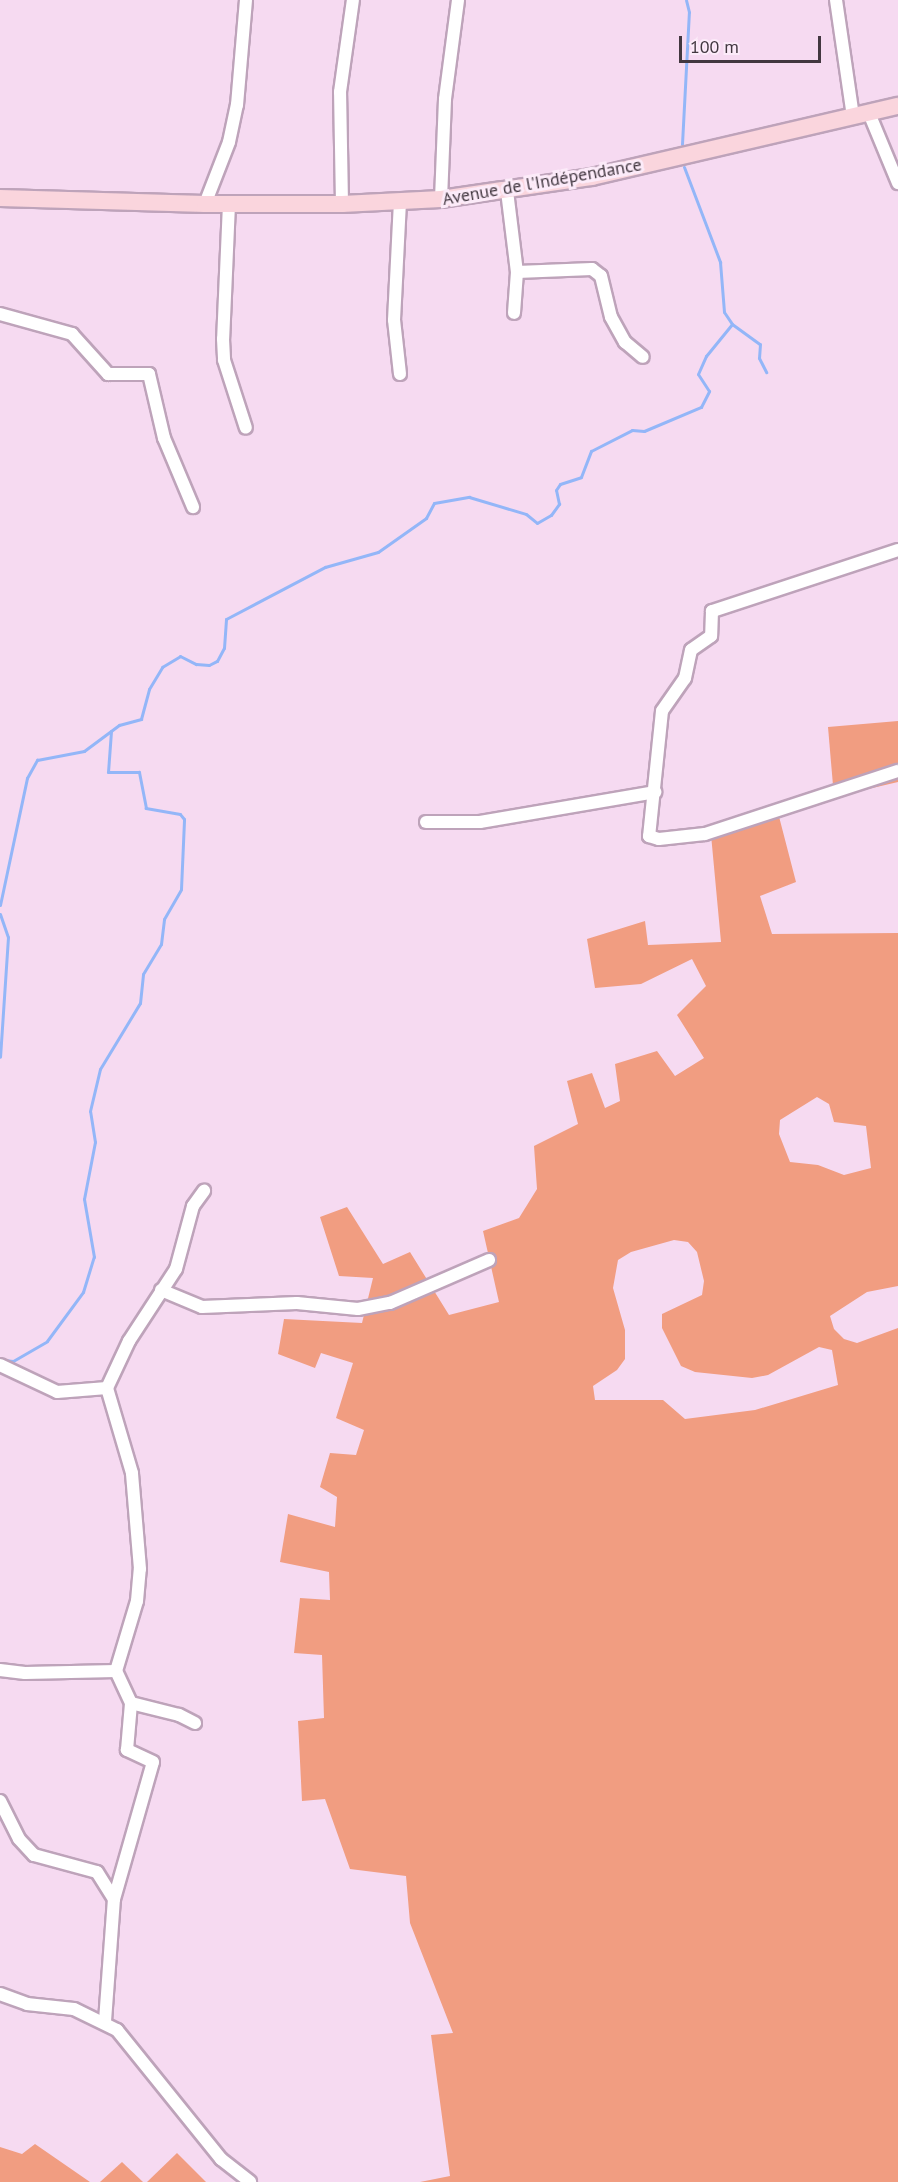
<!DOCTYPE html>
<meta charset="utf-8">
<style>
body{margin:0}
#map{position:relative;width:898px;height:2182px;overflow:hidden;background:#f6daf1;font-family:"PT Sans",sans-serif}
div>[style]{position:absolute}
.green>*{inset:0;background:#f19d81}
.stream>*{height:3px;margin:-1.5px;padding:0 1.5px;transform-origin:1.5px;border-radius:1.5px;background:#93b6f8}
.roads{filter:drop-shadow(2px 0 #bea3ba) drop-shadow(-2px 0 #bea3ba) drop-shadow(0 2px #bea3ba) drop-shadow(0 -2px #bea3ba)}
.minor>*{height:12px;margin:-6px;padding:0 6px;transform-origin:6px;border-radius:6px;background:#fff}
.major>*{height:16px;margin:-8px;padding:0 8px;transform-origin:8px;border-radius:8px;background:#fad5dd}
span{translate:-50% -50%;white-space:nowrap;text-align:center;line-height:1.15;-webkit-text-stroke:6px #fcebf9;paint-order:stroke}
.street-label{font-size:18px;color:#423740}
.scale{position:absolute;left:679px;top:36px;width:142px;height:27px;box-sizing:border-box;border:3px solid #423740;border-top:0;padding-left:8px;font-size:18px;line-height:21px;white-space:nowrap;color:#423740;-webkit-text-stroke:4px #fcebf9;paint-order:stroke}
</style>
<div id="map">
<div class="green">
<i style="clip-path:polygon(898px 721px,898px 782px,834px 797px,828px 727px)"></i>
<i style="clip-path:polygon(evenodd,776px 805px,796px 882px,760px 896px,772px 934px,898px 933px,898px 1286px,867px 1292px,830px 1316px,834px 1329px,844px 1339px,857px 1343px,898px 1328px,898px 2182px,420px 2182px,450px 2176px,431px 2035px,453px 2033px,410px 1923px,406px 1876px,350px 1869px,325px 1799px,302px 1801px,298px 1721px,324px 1718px,322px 1655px,294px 1653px,300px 1598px,330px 1600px,329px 1572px,280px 1562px,288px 1514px,335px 1527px,337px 1497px,320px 1487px,330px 1453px,356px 1455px,364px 1430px,336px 1418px,353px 1363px,321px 1353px,315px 1368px,278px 1354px,284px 1319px,362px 1323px,373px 1278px,339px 1276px,320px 1217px,347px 1207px,383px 1264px,410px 1252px,449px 1315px,499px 1302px,483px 1231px,519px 1218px,537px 1189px,534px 1146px,578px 1124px,567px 1081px,592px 1073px,605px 1108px,620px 1101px,615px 1064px,657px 1051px,675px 1076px,704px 1058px,677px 1015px,706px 986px,692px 959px,641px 984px,595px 988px,587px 939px,645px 921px,648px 945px,721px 942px,710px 824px,776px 805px,817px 1097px,829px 1104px,834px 1122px,866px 1126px,871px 1168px,844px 1175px,818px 1165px,790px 1162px,779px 1134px,780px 1120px,817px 1097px,776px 805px,674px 1240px,688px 1242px,697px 1252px,704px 1281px,702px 1295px,662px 1314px,662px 1328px,681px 1366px,695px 1372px,752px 1378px,768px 1375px,819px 1347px,832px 1350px,838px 1385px,755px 1410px,685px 1419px,663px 1400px,595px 1400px,593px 1386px,617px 1370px,625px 1359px,625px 1330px,613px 1288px,618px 1260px,631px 1252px,674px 1240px)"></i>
<i style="clip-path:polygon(35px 2144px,90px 2182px,0 2182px,0 2147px,22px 2154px)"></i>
<i style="clip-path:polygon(177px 2153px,206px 2182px,147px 2182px)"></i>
<i style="clip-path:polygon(122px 2162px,143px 2182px,100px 2182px)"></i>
</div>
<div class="stream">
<i style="left:682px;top:144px;width:132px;rotate:-87deg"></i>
<i style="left:689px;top:12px;width:12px;rotate:-104deg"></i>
<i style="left:684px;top:167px;width:102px;rotate:69.2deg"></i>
<i style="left:720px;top:262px;width:50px;rotate:85.4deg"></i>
<i style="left:724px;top:312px;width:14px;rotate:56deg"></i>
<i style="left:732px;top:324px;width:34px;rotate:36deg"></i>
<i style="left:760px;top:344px;width:14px;rotate:94deg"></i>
<i style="left:759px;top:358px;width:16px;rotate:63deg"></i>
<i style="left:0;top:905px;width:130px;rotate:-78deg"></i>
<i style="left:27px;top:778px;width:21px;rotate:-61deg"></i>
<i style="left:37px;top:760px;width:48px;rotate:-10.8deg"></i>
<i style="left:84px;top:751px;width:44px;rotate:-36.6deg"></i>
<i style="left:119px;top:725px;width:23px;rotate:-15deg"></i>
<i style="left:141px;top:719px;width:31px;rotate:-75deg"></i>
<i style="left:149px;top:689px;width:26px;rotate:-59deg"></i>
<i style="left:162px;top:667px;width:21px;rotate:-31deg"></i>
<i style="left:180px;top:656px;width:18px;rotate:27deg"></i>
<i style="left:196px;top:664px;width:13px;rotate:4deg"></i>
<i style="left:209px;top:665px;width:9px;rotate:-27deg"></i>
<i style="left:217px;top:661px;width:15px;rotate:-62deg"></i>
<i style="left:224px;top:648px;width:29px;rotate:-86deg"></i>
<i style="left:226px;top:619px;width:112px;rotate:-27.7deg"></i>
<i style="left:325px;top:567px;width:55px;rotate:-15.8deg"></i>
<i style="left:378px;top:552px;width:59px;rotate:-35.3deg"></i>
<i style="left:426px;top:518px;width:17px;rotate:-62deg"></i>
<i style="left:434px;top:503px;width:36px;rotate:-10deg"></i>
<i style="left:469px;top:497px;width:59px;rotate:16.6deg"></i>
<i style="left:526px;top:514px;width:14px;rotate:39deg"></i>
<i style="left:537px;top:523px;width:16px;rotate:-30deg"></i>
<i style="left:551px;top:515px;width:14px;rotate:-54deg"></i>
<i style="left:559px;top:504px;width:14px;rotate:-102deg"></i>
<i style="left:556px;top:490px;width:7px;rotate:-56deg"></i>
<i style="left:560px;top:484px;width:22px;rotate:-18deg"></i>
<i style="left:581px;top:477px;width:28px;rotate:-69deg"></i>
<i style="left:591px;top:451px;width:46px;rotate:-27.1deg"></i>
<i style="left:632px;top:430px;width:12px;rotate:5deg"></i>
<i style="left:644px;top:431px;width:62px;rotate:-22.8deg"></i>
<i style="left:701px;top:407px;width:18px;rotate:-63deg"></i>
<i style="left:709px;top:391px;width:20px;rotate:-123deg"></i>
<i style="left:698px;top:374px;width:20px;rotate:-66deg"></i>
<i style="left:706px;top:356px;width:41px;rotate:-50.9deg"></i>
<i style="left:0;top:914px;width:24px;rotate:71deg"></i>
<i style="left:8px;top:937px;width:120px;rotate:93.8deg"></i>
<i style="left:4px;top:1360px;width:9px;rotate:6deg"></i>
<i style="left:13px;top:1361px;width:39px;rotate:-30deg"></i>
<i style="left:47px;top:1341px;width:61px;rotate:-53.7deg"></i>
<i style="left:83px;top:1292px;width:37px;rotate:-73deg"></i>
<i style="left:94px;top:1257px;width:59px;rotate:-99.8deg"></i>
<i style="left:84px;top:1199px;width:58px;rotate:-79.1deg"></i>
<i style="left:95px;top:1142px;width:31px;rotate:-99deg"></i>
<i style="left:90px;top:1111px;width:43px;rotate:-76.6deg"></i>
<i style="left:100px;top:1069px;width:77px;rotate:-58.8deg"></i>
<i style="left:140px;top:1003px;width:29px;rotate:-84deg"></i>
<i style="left:143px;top:974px;width:35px;rotate:-59deg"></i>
<i style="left:161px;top:944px;width:25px;rotate:-83deg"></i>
<i style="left:164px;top:919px;width:34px;rotate:-60deg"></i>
<i style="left:181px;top:889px;width:70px;rotate:-87.5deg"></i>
<i style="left:184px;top:819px;width:6px;rotate:-129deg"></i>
<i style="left:180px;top:814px;width:35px;rotate:-170deg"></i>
<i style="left:146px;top:808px;width:37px;rotate:-101deg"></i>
<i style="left:139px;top:772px;width:31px;rotate:180deg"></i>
<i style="left:108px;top:772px;width:41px;rotate:-85.8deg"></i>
</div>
<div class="roads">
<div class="minor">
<i style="left:836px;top:0;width:118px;rotate:81.7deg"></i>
<i style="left:869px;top:113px;width:76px;rotate:67.5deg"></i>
<i style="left:507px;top:191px;width:82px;rotate:83deg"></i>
<i style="left:517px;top:272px;width:41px;rotate:94.2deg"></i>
<i style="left:441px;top:199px;width:100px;rotate:-87.7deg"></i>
<i style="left:445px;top:99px;width:100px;rotate:-82.5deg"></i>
<i style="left:205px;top:204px;width:66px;rotate:-68.8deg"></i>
<i style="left:229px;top:142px;width:38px;rotate:-78deg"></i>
<i style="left:237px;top:105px;width:105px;rotate:-85.1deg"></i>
<i style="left:229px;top:204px;width:135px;rotate:92.5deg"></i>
<i style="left:223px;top:339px;width:21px;rotate:87deg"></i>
<i style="left:224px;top:360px;width:71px;rotate:72.1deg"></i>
<i style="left:342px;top:204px;width:112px;rotate:-91deg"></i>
<i style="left:340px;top:92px;width:93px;rotate:-82deg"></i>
<i style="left:517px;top:272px;width:75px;rotate:-2.3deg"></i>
<i style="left:592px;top:269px;width:11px;rotate:38deg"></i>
<i style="left:601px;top:276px;width:42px;rotate:76.3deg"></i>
<i style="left:611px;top:317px;width:29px;rotate:61deg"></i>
<i style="left:625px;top:342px;width:23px;rotate:40deg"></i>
<i style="left:0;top:314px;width:75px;rotate:15.5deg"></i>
<i style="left:72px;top:334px;width:54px;rotate:48deg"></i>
<i style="left:108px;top:374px;width:41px"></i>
<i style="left:149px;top:374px;width:66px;rotate:76.8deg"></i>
<i style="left:164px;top:438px;width:75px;rotate:67.2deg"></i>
<i style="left:400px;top:374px;width:54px;rotate:-96.3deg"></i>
<i style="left:394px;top:320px;width:117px;rotate:-87.1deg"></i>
<i style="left:898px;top:550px;width:196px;rotate:161.8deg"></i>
<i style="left:712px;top:611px;width:25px;rotate:92deg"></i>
<i style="left:711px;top:636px;width:24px;rotate:145deg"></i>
<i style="left:691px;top:650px;width:29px;rotate:102deg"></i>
<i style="left:685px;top:678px;width:40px;rotate:124.9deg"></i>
<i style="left:662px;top:711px;width:126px;rotate:95.9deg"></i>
<i style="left:649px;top:836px;width:10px;rotate:17deg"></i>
<i style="left:659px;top:839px;width:46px;rotate:-6.2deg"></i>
<i style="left:705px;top:834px;width:203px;rotate:-18.1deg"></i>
<i style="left:426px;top:822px;width:54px"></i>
<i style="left:480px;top:822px;width:178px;rotate:-9.7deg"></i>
<i style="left:161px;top:1290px;width:44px;rotate:22.5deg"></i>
<i style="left:202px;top:1307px;width:95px;rotate:-2.4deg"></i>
<i style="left:297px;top:1303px;width:61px;rotate:5.6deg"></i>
<i style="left:358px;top:1309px;width:33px;rotate:-11deg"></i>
<i style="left:390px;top:1303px;width:108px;rotate:-23.5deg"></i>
<i style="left:0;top:1365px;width:63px;rotate:25.3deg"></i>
<i style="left:57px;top:1392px;width:50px;rotate:-4.6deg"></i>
<i style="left:0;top:1670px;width:25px;rotate:7deg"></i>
<i style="left:25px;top:1673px;width:91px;rotate:-1.3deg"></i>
<i style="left:195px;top:1723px;width:18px;rotate:-153deg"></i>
<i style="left:179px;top:1715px;width:49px;rotate:-166deg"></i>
<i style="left:131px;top:1703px;width:35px;rotate:-115deg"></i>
<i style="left:116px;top:1671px;width:73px;rotate:-73.3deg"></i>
<i style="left:137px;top:1601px;width:32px;rotate:-85deg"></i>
<i style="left:140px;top:1569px;width:96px;rotate:-94.8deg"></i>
<i style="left:132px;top:1473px;width:89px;rotate:-106.4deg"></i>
<i style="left:107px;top:1388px;width:52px;rotate:-64.9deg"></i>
<i style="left:129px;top:1341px;width:86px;rotate:-56.9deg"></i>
<i style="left:176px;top:1269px;width:65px;rotate:-74.9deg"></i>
<i style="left:193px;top:1206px;width:19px;rotate:-54deg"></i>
<i style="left:0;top:1801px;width:42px;rotate:63.4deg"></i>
<i style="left:19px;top:1839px;width:22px;rotate:47deg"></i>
<i style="left:34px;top:1855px;width:65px;rotate:15.1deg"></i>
<i style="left:97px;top:1872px;width:32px;rotate:58deg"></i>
<i style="left:0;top:1994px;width:29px;rotate:20deg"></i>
<i style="left:27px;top:2004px;width:47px;rotate:6.1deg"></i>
<i style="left:74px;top:2009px;width:48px;rotate:26deg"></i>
<i style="left:117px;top:2030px;width:166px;rotate:51.1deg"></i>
<i style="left:221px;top:2159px;width:37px;rotate:38deg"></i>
<i style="left:105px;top:2021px;width:122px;rotate:-85.8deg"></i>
<i style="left:114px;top:1899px;width:142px;rotate:-74.1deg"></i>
<i style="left:153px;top:1762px;width:29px;rotate:-155deg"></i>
<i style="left:127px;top:1750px;width:47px;rotate:-85.1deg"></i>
</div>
<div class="major">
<i style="left:0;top:198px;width:205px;rotate:1.7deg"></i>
<i style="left:205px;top:204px;width:137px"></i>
<i style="left:342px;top:204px;width:99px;rotate:-2.9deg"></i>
<i style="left:441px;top:199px;width:153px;rotate:-8.3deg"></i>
<i style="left:592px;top:177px;width:314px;rotate:-13.1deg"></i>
</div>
</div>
<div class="street-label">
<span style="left:542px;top:182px;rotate:-10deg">Avenue de l'Indépendance</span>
</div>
<div class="scale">100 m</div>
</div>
